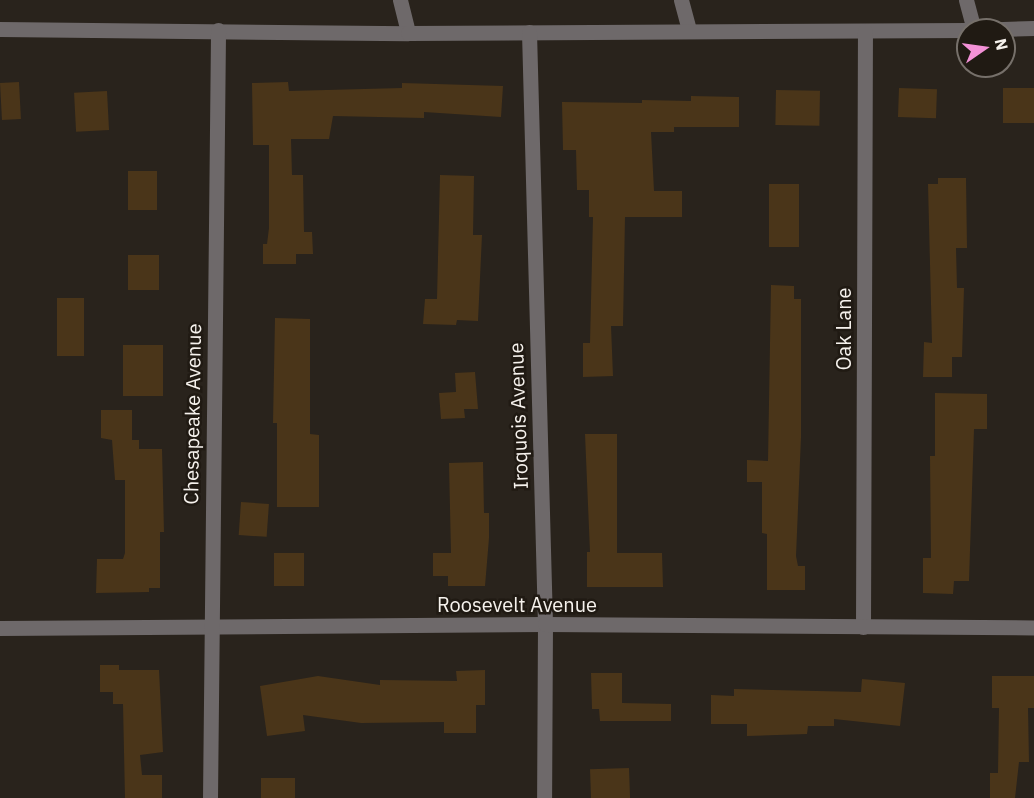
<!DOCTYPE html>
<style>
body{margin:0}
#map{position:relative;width:1034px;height:798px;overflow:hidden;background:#29231c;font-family:"IBM Plex Sans",sans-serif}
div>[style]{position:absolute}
.building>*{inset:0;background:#4a3519;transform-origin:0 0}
.minor>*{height:15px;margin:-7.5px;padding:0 7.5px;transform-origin:7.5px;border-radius:7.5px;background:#6e696a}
span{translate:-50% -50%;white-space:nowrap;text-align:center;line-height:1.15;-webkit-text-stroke:5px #201a13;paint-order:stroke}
.street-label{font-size:20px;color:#f6f2ed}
.north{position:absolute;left:956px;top:18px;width:60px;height:60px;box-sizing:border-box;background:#201a13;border:2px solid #76706a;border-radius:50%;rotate:77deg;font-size:16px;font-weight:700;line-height:24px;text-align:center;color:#f6f2ed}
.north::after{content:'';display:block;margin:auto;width:21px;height:27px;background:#f391d6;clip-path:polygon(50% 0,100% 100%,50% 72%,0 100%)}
</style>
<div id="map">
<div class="building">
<i style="left:19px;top:82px;width:37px;height:19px;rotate:87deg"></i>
<i style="clip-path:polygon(288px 82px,289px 91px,402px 88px,402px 83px,503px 86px,501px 117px,424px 112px,424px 118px,333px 116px,329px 139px,291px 139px,292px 175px,303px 175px,304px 232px,312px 232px,313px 254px,296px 254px,296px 264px,263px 264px,263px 244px,267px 244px,269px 228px,269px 145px,253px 145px,252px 83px)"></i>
<i style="left:899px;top:88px;width:38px;height:29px;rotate:2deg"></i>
<i style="left:1003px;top:88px;width:31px;height:35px"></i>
<i style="left:776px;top:90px;width:44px;height:35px;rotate:1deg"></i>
<i style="left:107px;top:91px;width:39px;height:33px;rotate:87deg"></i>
<i style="clip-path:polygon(691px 96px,739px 97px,739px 127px,674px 127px,674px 132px,651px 132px,654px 191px,682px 191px,682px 217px,625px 217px,623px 326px,611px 326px,613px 376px,583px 377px,583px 343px,590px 343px,593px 217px,589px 217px,589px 190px,577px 190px,576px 150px,563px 150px,562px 102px,642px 103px,642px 100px,691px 101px)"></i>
<i style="left:128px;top:171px;width:29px;height:39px"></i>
<i style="clip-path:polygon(440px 175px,474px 176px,473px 235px,482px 235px,478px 321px,457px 320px,456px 325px,423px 324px,425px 299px,437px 299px)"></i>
<i style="clip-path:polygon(938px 178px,966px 178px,967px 248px,956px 248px,957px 288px,964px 288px,962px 357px,952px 357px,952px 377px,923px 377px,924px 342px,932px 343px,928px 184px,938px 184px)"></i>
<i style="left:769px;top:184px;width:30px;height:63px"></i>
<i style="left:128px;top:255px;width:31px;height:35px"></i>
<i style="clip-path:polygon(771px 285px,794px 286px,794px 299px,801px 299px,801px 437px,796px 556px,798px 566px,805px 566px,805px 590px,767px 590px,767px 534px,762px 533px,762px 482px,747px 482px,747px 460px,768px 461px)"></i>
<i style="left:57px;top:298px;width:27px;height:58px"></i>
<i style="clip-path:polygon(275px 318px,310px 319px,310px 434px,319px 435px,319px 507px,277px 507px,277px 423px,273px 423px)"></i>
<i style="left:123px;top:345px;width:40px;height:51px"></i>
<i style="clip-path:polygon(475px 372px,478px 409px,464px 409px,465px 418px,441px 419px,439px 393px,456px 392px,455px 373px)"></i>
<i style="clip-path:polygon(935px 393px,987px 394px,987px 429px,974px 429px,969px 581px,954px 581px,953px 594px,923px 593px,923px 558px,931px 558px,930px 456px,935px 456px)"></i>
<i style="clip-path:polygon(101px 410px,132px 410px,132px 440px,139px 440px,139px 449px,162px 449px,164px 532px,160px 532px,160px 588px,149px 588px,149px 592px,96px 593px,97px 559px,123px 559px,125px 553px,125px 480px,115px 480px,112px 440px,101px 438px)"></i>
<i style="clip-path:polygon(585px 434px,617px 434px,617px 553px,662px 553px,663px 587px,587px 587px,587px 552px,590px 552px)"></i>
<i style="clip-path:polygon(483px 462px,484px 513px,489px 513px,489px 538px,485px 586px,448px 586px,448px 576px,433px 576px,433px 553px,451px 553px,449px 463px)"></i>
<i style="left:241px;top:502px;width:28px;height:33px;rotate:4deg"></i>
<i style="left:274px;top:553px;width:30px;height:33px"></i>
<i style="clip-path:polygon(100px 665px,119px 665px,119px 670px,159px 670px,163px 752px,140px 755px,142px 775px,162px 775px,162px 798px,125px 798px,123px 704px,113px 704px,113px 692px,100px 692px)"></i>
<i style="clip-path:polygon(485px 670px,485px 705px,476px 705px,476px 733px,444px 733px,444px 722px,361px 723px,303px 715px,305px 731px,267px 736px,260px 686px,318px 676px,380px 685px,380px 680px,457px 681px,456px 671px)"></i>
<i style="clip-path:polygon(591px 673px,622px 673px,622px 703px,671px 704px,671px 721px,600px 721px,599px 709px,592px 709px)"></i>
<i style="clip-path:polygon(992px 676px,1034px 676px,1034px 708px,1028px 708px,1029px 762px,1019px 762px,1015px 798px,990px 798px,990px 773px,998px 773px,999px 708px,992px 708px)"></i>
<i style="clip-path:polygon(862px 679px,905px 683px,900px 726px,834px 719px,834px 726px,808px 726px,807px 734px,747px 736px,747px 724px,711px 724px,711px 695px,734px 696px,734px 689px,861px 692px)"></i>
<i style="left:629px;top:768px;width:30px;height:39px;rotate:88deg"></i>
<i style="left:261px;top:778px;width:34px;height:20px"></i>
</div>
<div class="minor">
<i style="left:400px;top:0;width:34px;rotate:76deg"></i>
<i style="left:681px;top:0;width:30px;rotate:75deg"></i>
<i style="left:966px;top:0;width:31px;rotate:75deg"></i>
<i style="left:0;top:29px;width:408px;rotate:0.6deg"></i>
<i style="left:408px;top:33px;width:560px;rotate:-0.31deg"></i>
<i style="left:973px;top:30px;width:61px;rotate:-1.9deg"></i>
<i style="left:529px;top:32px;width:592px;rotate:88.45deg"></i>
<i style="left:545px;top:624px;width:174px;rotate:90.3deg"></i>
<i style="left:863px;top:627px;width:596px;rotate:-89.81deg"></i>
<i style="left:0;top:628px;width:545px;rotate:-0.42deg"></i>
<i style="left:545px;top:624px;width:489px;rotate:0.4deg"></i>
<i style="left:210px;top:798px;width:768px;rotate:-89.4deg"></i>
</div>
<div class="street-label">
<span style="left:843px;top:329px;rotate:-90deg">Oak Lane</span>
<span style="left:192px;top:414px;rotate:-89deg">Chesapeake Avenue</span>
<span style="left:518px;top:416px;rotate:-92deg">Iroquois Avenue</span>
<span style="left:517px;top:604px">Roosevelt Avenue</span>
</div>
<div class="north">N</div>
</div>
